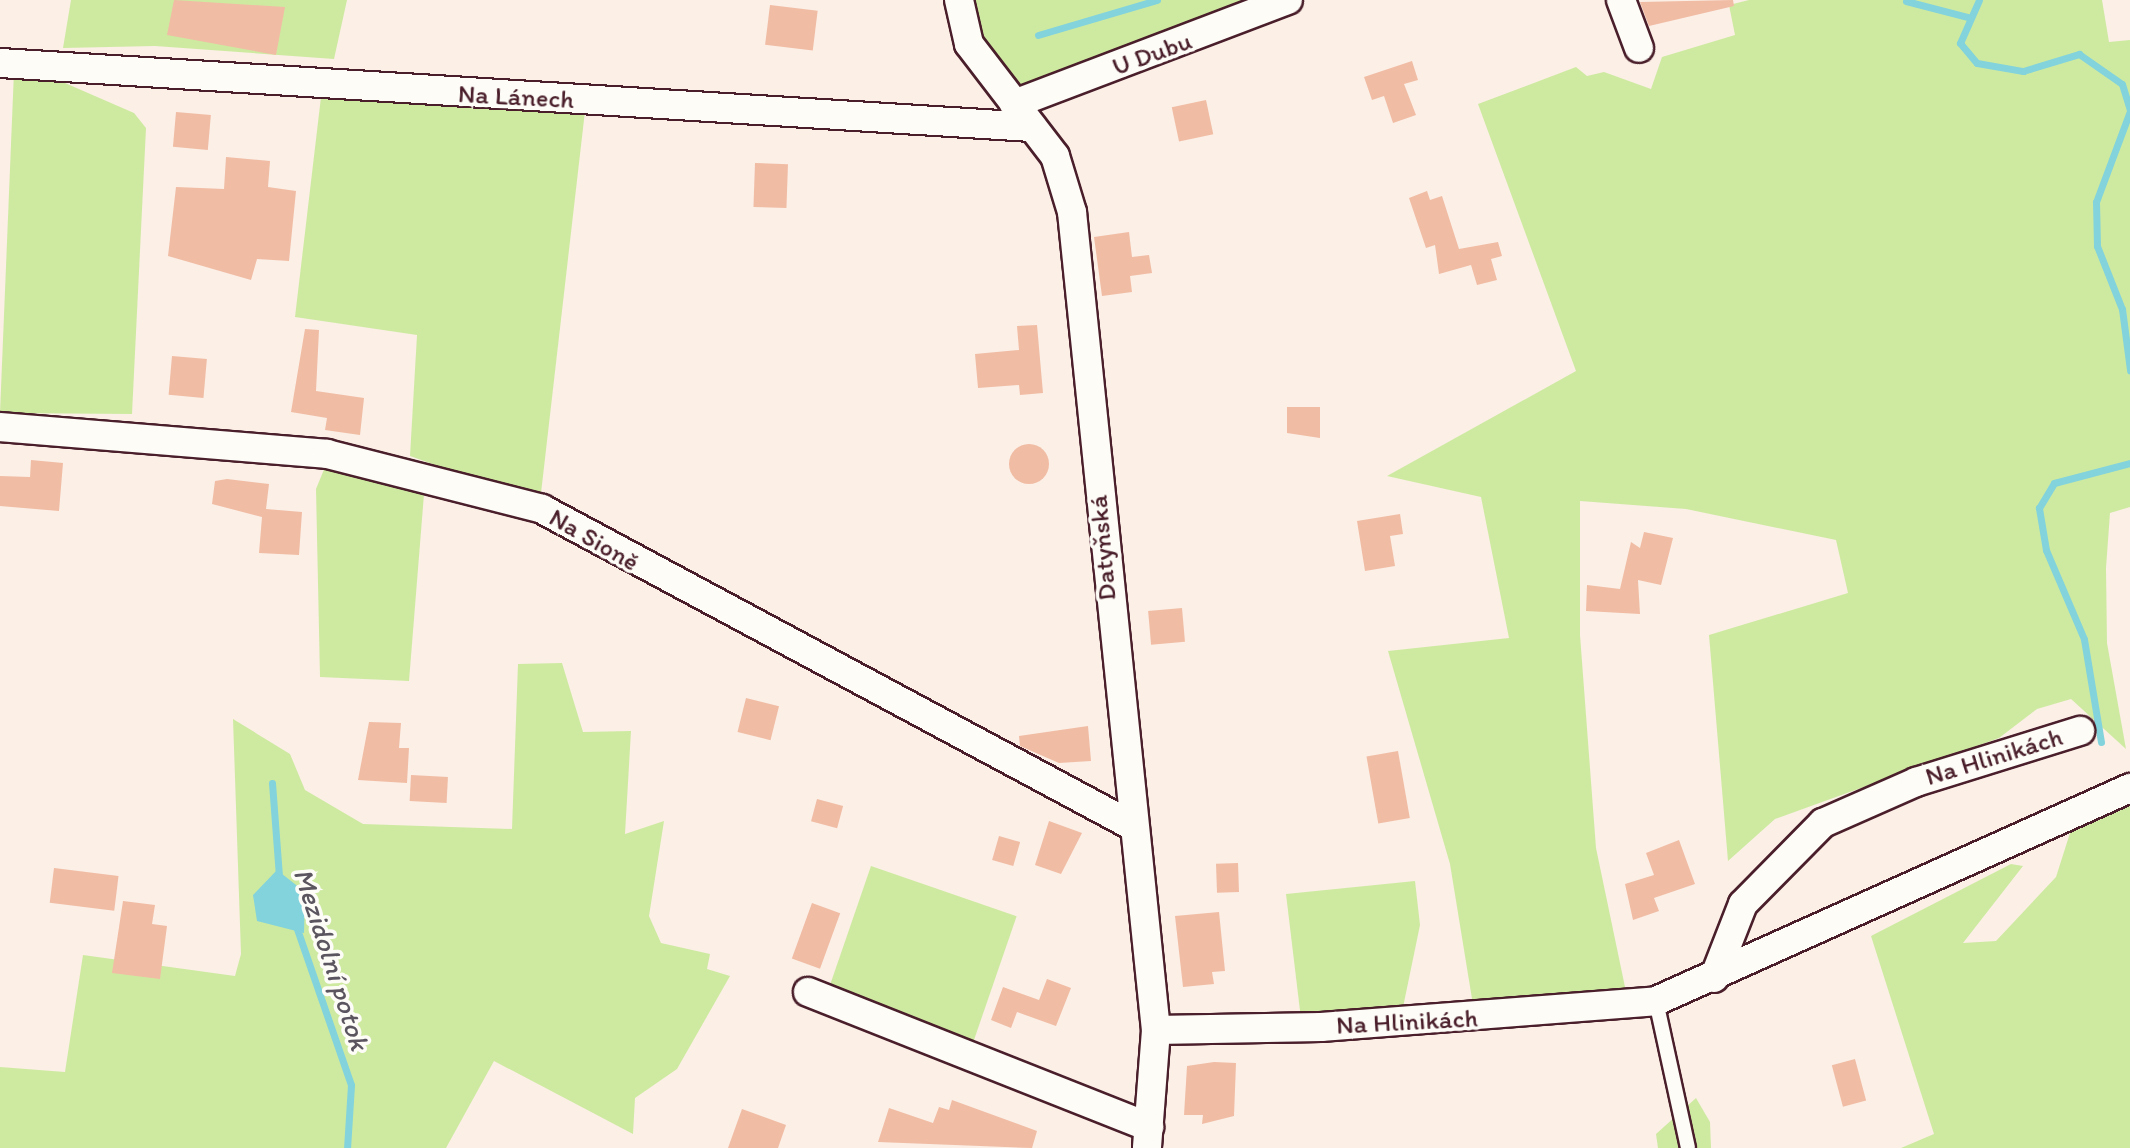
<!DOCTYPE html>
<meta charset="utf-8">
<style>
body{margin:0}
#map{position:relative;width:2130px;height:1148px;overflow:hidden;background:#fbefe6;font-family:Itim,sans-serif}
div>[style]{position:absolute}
.green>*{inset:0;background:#ceeaa1;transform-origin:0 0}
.water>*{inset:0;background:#82d3dc}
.stream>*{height:7px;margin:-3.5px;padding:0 3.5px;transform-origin:3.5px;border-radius:3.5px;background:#82d3dc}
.building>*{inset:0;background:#f1bca4;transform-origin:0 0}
.round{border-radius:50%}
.roads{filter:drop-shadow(2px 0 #4a1f2b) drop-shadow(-2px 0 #4a1f2b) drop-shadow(0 2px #4a1f2b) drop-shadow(0 -2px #4a1f2b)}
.service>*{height:14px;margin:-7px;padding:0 7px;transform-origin:7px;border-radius:7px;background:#fdfcf7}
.minor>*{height:28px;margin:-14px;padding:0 14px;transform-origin:14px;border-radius:14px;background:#fdfcf7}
span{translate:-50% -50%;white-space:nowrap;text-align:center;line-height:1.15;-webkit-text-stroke:7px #fdfcf7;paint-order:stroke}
.street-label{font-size:26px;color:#4a1f2b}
.water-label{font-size:28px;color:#5b5560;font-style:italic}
</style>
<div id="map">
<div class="green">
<i style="clip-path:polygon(71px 0,347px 0,334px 59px,155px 46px,63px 48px)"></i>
<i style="clip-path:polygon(967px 0,1288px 0,1014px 104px,966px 14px)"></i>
<i style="clip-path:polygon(1749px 0,2102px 0,2109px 42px,2130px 40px,2130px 507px,2110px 513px,2106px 568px,2107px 643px,2126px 749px,2071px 699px,2037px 709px,1999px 738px,1775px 819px,1728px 861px,1709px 635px,1848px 593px,1836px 540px,1686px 509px,1580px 501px,1580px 635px,1596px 848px,1625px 987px,1612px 1008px,1473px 1005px,1450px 864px,1388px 651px,1509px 638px,1481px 497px,1387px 476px,1576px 371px,1478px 104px,1576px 67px,1587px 76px,1604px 72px,1651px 89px,1662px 57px,1735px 35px,1729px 5px)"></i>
<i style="clip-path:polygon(14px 71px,42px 73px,134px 113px,146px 128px,132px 414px,0 413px)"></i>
<i style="clip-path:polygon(321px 97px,585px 111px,540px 502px,410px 456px,417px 335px,295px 317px)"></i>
<i style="clip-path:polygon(325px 467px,424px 494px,409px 681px,320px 677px,316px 489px)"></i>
<i style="clip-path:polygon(562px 663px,583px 732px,631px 731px,625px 834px,664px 821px,649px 916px,661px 943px,710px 954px,707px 969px,730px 976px,677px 1069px,635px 1098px,633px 1134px,494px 1061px,446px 1148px,0 1148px,0 1067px,65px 1072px,83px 955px,235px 976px,241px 954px,233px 719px,290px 754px,305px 790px,363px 824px,512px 829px,518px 664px)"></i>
<i style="clip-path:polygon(2130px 806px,2130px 1148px,1901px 1148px,1934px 1134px,1871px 936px,2011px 864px,2023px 866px,1963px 943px,1996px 941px,2056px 877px,2070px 833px)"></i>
<i style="left:871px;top:866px;width:154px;height:133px;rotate:19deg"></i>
<i style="clip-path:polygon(1415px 881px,1420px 925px,1401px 1017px,1301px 1019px,1286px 894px)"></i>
<i style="clip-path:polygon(1696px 1098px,1710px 1122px,1711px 1148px,1658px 1148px,1656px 1134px)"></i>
</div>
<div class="water">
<i style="clip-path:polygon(277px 870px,305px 892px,304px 933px,257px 921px,253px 895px)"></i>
</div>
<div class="stream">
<i style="left:1979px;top:0;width:47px;rotate:113.8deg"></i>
<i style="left:1960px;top:43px;width:26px;rotate:50deg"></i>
<i style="left:1977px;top:63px;width:47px;rotate:9.9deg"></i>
<i style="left:2023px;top:71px;width:59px;rotate:-16.9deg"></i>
<i style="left:2079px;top:54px;width:52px;rotate:34.9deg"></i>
<i style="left:2122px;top:84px;width:28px;rotate:73deg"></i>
<i style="left:1906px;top:1px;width:64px;rotate:14.5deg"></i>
<i style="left:1038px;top:35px;width:124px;rotate:-16.4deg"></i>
<i style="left:2130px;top:111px;width:97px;rotate:110.5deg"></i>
<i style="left:2096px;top:202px;width:44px;rotate:88.7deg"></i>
<i style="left:2097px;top:246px;width:68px;rotate:68.4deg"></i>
<i style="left:2122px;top:309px;width:62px;rotate:82.5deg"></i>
<i style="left:2101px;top:742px;width:104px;rotate:-99.4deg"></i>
<i style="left:2084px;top:639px;width:97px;rotate:-113.1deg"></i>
<i style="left:2046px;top:550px;width:43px;rotate:-99.5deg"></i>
<i style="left:2039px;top:508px;width:29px;rotate:-59deg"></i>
<i style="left:2054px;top:483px;width:79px;rotate:-14.7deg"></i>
<i style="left:272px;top:783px;width:94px;rotate:85.7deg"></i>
<i style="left:296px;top:926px;width:168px;rotate:70.9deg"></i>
<i style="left:351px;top:1085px;width:63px;rotate:93.6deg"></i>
</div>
<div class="building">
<i style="clip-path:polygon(174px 0,285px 7px,276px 55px,167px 35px)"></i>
<i style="clip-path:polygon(1733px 0,1734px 6px,1649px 26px,1640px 2px)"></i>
<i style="left:770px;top:5px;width:48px;height:40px;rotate:7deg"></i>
<i style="clip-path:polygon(1412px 61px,1418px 80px,1404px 84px,1416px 115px,1393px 123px,1384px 96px,1372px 100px,1364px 77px)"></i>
<i style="left:1206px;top:100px;width:35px;height:35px;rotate:78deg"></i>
<i style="left:176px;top:112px;width:35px;height:35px;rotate:5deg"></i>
<i style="clip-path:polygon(226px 157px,270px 161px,268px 187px,296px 191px,289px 261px,257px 259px,251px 280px,168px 256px,176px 187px,224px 189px)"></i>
<i style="left:755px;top:163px;width:33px;height:44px;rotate:2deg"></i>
<i style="clip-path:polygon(1427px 191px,1430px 200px,1442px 196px,1459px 249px,1498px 242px,1502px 256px,1491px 259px,1497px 280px,1477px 285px,1471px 265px,1439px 274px,1435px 245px,1426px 248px,1409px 198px)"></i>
<i style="clip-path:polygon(1129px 232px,1132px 257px,1149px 255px,1152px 273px,1130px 276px,1132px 292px,1102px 296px,1094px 237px)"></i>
<i style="clip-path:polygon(1037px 325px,1043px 393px,1020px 395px,1019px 385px,978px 388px,975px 354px,1019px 350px,1017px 326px)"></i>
<i style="clip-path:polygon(305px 329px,319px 330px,316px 391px,364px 398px,360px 435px,325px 430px,327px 418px,291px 412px)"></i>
<i style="left:172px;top:356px;width:35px;height:39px;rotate:5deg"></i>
<i style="clip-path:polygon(1287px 407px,1320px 407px,1320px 438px,1287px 433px)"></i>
<i class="round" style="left:1009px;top:444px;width:40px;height:40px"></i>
<i style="clip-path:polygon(31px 460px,63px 463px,59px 511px,0 506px,0 476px,30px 477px)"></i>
<i style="clip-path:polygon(227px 479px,269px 484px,266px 509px,302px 512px,299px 555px,259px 553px,262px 517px,212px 504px,215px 481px)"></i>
<i style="clip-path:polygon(1400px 514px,1403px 534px,1390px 536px,1395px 566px,1365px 571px,1357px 521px)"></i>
<i style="clip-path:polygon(1644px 532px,1673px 538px,1661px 585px,1638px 580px,1640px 614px,1586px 611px,1587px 585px,1620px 589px,1631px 542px,1640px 548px)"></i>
<i style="left:1182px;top:608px;width:34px;height:34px;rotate:85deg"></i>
<i style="left:746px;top:698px;width:34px;height:35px;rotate:14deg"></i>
<i style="clip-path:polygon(369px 722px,401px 723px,399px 748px,409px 748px,407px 783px,358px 780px)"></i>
<i style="clip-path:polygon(1088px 726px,1091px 761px,1059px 763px,1020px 746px,1019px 736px)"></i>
<i style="left:1398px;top:751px;width:68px;height:32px;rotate:80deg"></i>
<i style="left:411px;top:775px;width:37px;height:26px;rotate:3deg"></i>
<i style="left:817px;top:799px;width:27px;height:23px;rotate:15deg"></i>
<i style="clip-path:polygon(1049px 821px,1082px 833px,1061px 874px,1035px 865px)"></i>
<i style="left:999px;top:836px;width:22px;height:25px;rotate:16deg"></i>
<i style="clip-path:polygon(1679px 840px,1695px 884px,1654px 898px,1659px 911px,1633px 920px,1625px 884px,1654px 875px,1646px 853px)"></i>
<i style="left:1238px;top:863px;width:29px;height:22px;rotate:88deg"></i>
<i style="left:54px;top:868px;width:65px;height:35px;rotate:7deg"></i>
<i style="clip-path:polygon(123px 901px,155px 905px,152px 924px,167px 926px,160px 979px,112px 973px)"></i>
<i style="left:812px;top:903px;width:30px;height:59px;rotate:20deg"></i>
<i style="clip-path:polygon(1219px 912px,1225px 971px,1212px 972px,1214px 984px,1183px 987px,1175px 916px)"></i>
<i style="clip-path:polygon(1047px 979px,1071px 988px,1056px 1026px,1017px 1012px,1011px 1028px,991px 1020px,1003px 987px,1039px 1000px)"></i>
<i style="left:1855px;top:1059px;width:43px;height:24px;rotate:75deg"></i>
<i style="clip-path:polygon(1214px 1062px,1236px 1063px,1234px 1116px,1202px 1124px,1203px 1115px,1184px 1115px,1187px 1066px)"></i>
<i style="clip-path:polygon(952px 1100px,1037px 1131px,1032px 1148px,878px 1142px,889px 1108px,933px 1123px,939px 1107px,949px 1110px)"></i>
<i style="clip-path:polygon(742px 1109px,786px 1125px,778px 1148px,728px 1148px)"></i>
</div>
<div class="roads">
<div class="service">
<i style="left:1656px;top:1001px;width:150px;rotate:77.7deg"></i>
</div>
<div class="minor">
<i style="left:959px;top:0;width:45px;rotate:77.2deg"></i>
<i style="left:969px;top:44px;width:141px;rotate:52.5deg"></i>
<i style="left:1055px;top:156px;width:59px;rotate:73.1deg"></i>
<i style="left:1072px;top:212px;width:822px;rotate:84.14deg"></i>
<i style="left:1156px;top:1030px;width:118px;rotate:94.4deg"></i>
<i style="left:1621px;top:0;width:51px;rotate:69.4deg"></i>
<i style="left:0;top:63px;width:1034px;rotate:3.55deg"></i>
<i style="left:1014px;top:104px;width:293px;rotate:-20.8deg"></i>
<i style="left:0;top:427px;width:328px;rotate:4.7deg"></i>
<i style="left:327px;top:454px;width:222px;rotate:14.3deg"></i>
<i style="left:542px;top:509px;width:671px;rotate:28.21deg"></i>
<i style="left:1714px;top:978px;width:79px;rotate:-68.6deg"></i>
<i style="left:1743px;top:904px;width:114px;rotate:-45.4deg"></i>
<i style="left:1823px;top:823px;width:102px;rotate:-23.8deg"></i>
<i style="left:1916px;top:782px;width:172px;rotate:-17.3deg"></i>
<i style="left:808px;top:992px;width:367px;rotate:21.6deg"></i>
<i style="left:1156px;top:1030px;width:165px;rotate:-1deg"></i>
<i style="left:1321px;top:1027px;width:336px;rotate:-4.4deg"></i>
<i style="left:1656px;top:1001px;width:520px;rotate:-24.2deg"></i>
</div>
</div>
<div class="street-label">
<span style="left:1152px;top:54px;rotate:-20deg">U Dubu</span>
<span style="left:516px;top:97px;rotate:3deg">Na Lánech</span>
<span style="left:594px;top:540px;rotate:30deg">Na Sioně</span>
<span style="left:1103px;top:548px;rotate:-95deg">Datyňská</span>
<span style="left:1994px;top:757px;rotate:-17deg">Na Hlinikách</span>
<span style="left:1407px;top:1022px;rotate:-3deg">Na Hlinikách</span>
</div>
<div class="water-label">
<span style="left:332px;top:959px;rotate:72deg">Mezidolní potok</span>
</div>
</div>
